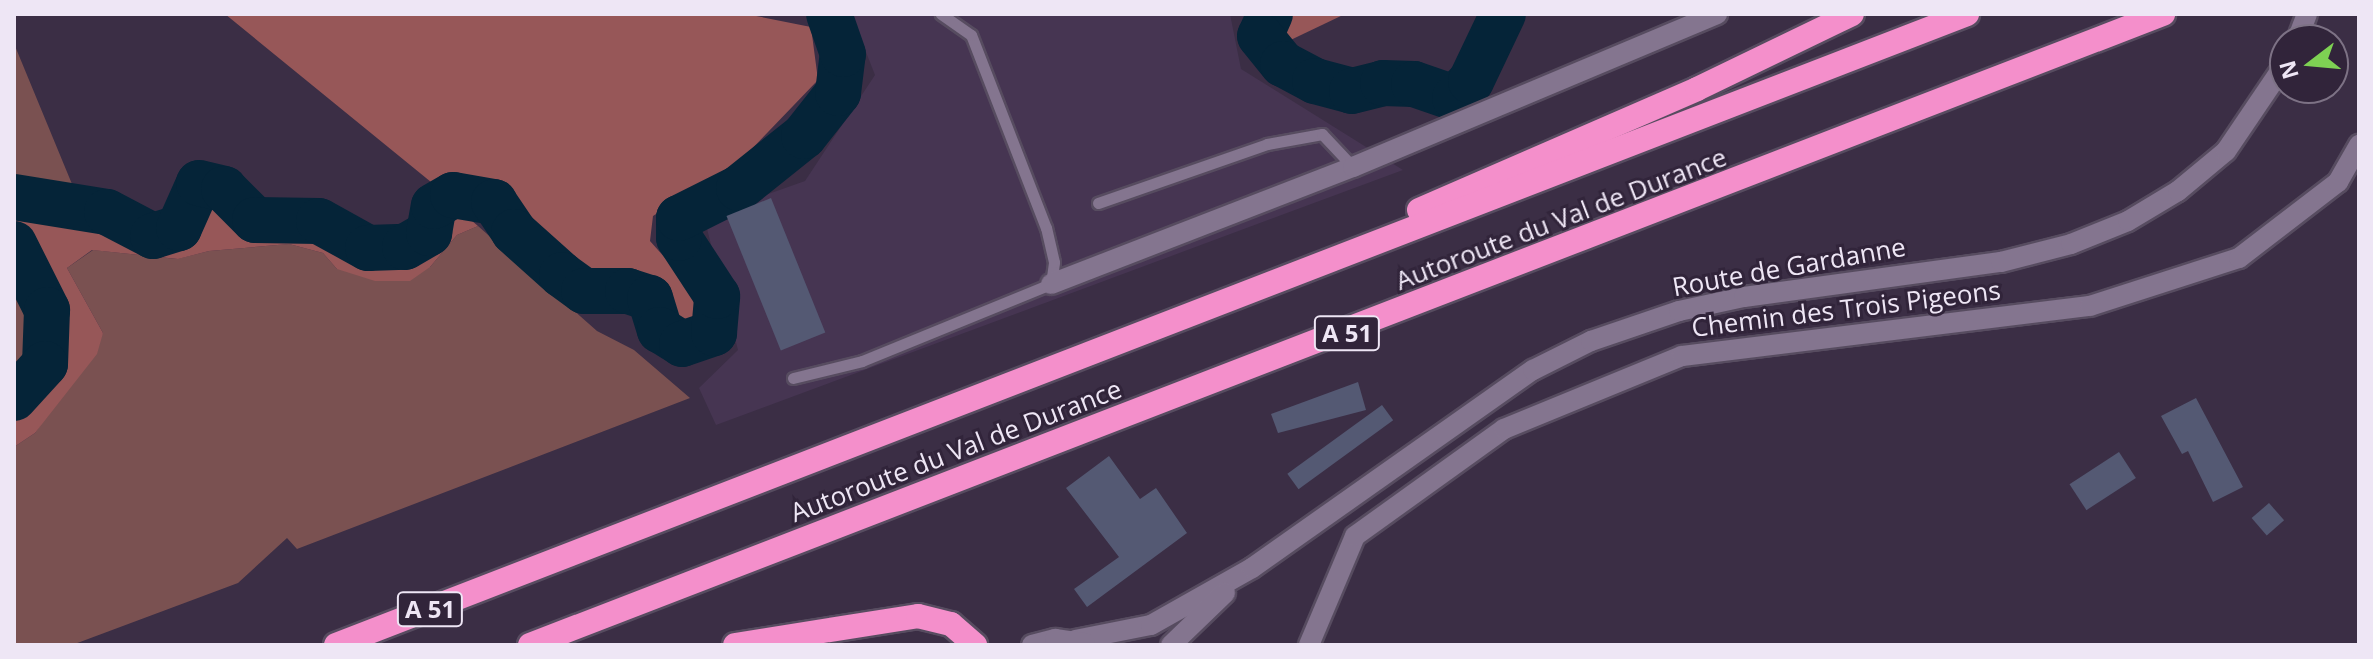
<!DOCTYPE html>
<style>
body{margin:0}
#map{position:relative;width:2373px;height:659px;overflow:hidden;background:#3b2e45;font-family:"Open Sans",sans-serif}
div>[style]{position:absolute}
.built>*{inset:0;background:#463552}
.green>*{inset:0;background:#7a5151}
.forest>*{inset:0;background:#975758}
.river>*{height:46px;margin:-23px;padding:0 23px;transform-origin:23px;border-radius:23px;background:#052438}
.building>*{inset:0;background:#545973;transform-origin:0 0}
.roads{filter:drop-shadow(2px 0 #574c60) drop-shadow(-2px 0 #574c60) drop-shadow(0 2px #574c60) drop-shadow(0 -2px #574c60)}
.lane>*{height:11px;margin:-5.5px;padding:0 5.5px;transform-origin:5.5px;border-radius:5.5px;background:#84758f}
.street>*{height:20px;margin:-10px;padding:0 10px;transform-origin:10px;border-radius:10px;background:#84758f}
.secondary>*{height:20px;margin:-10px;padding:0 10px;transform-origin:10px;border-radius:10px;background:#84758f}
.highway>*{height:24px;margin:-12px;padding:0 12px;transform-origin:12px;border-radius:12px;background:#f48fcb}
span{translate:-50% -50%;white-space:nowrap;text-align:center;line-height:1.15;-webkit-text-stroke:6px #31243a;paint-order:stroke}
.shield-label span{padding:2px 6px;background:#31243a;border:2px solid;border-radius:6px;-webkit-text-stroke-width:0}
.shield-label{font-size:24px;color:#eee6f5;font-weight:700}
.street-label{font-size:26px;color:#eee6f5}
.frame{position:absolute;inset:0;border:16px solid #eee6f5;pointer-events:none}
.north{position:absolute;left:2269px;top:24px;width:80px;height:80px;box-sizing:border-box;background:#31243a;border:2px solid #7d7285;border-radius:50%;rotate:254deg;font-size:22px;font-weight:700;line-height:32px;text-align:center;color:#eee6f5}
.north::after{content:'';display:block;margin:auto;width:28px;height:36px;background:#7ed153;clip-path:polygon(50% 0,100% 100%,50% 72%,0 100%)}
</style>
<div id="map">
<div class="built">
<i style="clip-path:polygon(851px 14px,1230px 14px,1241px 69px,1403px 170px,716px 425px,699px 388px,738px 350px,704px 217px,805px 181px,875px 75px)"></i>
</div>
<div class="green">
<i style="clip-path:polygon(14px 43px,15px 46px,79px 201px,14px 188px)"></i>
<i style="clip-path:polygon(478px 226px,597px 331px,634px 350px,690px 398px,297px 549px,287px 538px,238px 583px,72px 645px,14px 645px,14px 447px,35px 433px,103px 333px,67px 268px,93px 250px,177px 259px,209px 251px,289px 244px,323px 253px,337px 269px,430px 267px,457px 235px)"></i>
<i style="clip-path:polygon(14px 272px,36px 305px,35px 344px,40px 352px,30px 375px,14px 391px)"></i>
</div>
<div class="forest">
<i style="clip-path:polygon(225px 14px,746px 14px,811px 27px,818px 80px,742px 159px,653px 216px,650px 241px,698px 295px,704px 324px,682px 336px,666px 324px,645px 284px,587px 284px,527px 234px,499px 198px,459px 187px,442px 191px)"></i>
<i style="clip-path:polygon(1277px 14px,1345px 14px,1278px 46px,1267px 33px)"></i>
<i style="clip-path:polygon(203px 189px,222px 195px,253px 225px,323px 231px,368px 257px,426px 244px,440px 205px,451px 203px,478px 226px,457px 235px,430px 267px,410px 281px,375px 281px,337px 269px,323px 253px,289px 244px,209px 251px,178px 259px,92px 250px,67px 268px,103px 333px,97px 354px,35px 433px,14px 447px,14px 413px,45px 375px,55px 326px,48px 294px,14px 235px,14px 207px,100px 217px,143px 240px,170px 238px,191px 227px)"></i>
</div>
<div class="river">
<i style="left:1270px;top:14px;width:24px;rotate:114deg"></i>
<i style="left:1260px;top:36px;width:36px;rotate:51deg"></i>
<i style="left:1283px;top:64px;width:36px;rotate:28deg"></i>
<i style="left:1315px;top:81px;width:38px;rotate:15deg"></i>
<i style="left:1352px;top:91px;width:32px;rotate:-14deg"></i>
<i style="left:1383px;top:83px;width:31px;rotate:2deg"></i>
<i style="left:1414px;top:84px;width:43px;rotate:18.9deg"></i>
<i style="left:1455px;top:98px;width:23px;rotate:-47deg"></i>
<i style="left:1471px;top:81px;width:74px;rotate:-64.5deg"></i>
<i style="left:14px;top:197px;width:94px;rotate:9.2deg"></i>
<i style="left:107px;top:212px;width:52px;rotate:27.6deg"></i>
<i style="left:153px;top:236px;width:27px;rotate:-17deg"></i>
<i style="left:179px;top:228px;width:49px;rotate:-66deg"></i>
<i style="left:199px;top:183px;width:26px;rotate:13deg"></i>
<i style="left:224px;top:189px;width:44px;rotate:45deg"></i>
<i style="left:255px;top:220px;width:64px;rotate:0.9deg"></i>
<i style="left:319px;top:221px;width:56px;rotate:28.9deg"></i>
<i style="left:368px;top:248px;width:37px;rotate:-2deg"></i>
<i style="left:405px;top:247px;width:28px;rotate:-30deg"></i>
<i style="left:429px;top:233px;width:27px;rotate:-80deg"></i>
<i style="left:434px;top:206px;width:22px;rotate:-30deg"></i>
<i style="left:453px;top:195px;width:42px;rotate:9.7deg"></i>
<i style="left:494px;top:202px;width:36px;rotate:56deg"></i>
<i style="left:514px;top:232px;width:64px;rotate:41.9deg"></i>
<i style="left:562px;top:275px;width:27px;rotate:36deg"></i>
<i style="left:584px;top:291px;width:44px"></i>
<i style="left:628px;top:291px;width:23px;rotate:18deg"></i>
<i style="left:650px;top:298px;width:34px;rotate:73deg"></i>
<i style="left:660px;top:330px;width:26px;rotate:32deg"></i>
<i style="left:682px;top:344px;width:34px;rotate:-19deg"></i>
<i style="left:714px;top:333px;width:37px;rotate:-85deg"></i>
<i style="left:717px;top:296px;width:69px;rotate:-123.2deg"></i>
<i style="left:679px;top:238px;width:20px;rotate:-90deg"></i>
<i style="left:679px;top:218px;width:67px;rotate:-26.6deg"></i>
<i style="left:739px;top:188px;width:83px;rotate:-38.7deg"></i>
<i style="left:804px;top:136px;width:55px;rotate:-51.7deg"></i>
<i style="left:838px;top:93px;width:39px;rotate:-83deg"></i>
<i style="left:843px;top:54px;width:42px;rotate:-109.3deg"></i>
<i style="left:14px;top:244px;width:74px;rotate:63.4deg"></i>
<i style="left:47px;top:310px;width:54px;rotate:92.1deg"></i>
<i style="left:45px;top:364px;width:46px;rotate:132.4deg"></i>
</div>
<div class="building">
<i style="left:771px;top:198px;width:145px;height:48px;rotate:68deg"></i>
<i style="clip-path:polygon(1358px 382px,1366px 410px,1278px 433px,1271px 414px)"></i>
<i style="clip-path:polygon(2196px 398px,2243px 487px,2213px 502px,2188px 451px,2182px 454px,2161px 416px)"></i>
<i style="left:1382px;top:405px;width:19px;height:117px;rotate:54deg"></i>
<i style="left:2119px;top:452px;width:31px;height:59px;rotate:57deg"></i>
<i style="clip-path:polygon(1109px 456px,1140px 499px,1156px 488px,1187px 533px,1087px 607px,1074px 589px,1119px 557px,1066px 488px)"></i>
<i style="left:2269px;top:503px;width:23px;height:23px;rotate:49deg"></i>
</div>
<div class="roads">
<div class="lane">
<i style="left:1098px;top:203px;width:179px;rotate:-19.2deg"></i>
<i style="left:1267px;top:144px;width:56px;rotate:-10.3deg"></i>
<i style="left:1322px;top:134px;width:45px;rotate:46.8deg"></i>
<i style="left:793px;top:378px;width:71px;rotate:-13.8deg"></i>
<i style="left:862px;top:361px;width:204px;rotate:-22.2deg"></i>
<i style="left:1051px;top:284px;width:22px;rotate:-82deg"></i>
<i style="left:1054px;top:262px;width:35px;rotate:-103deg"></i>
<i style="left:1046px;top:228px;width:207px;rotate:-111.2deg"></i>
<i style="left:971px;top:35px;width:37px;rotate:-145deg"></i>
</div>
<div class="street">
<i style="left:1051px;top:284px;width:324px;rotate:-21.2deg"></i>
<i style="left:1353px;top:167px;width:395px;rotate:-22.8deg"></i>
<i style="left:1309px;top:645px;width:118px;rotate:-67.1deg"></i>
<i style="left:1355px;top:536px;width:183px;rotate:-35.7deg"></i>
<i style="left:1504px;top:429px;width:192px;rotate:-22.3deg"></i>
<i style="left:1682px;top:356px;width:411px;rotate:-7deg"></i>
<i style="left:2090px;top:306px;width:157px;rotate:-17.9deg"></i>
<i style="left:2239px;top:258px;width:125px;rotate:-37.5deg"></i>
<i style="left:2338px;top:182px;width:43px;rotate:-60.4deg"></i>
</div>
<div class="secondary">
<i style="left:2297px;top:40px;width:28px;rotate:-69deg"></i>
<i style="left:1075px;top:640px;width:77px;rotate:-11.2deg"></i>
<i style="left:1151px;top:625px;width:116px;rotate:-29.4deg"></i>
<i style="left:1252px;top:568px;width:344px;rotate:-35.2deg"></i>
<i style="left:1533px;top:370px;width:65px;rotate:-26.6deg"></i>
<i style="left:1591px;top:341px;width:93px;rotate:-18.8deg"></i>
<i style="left:1679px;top:311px;width:66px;rotate:-12.2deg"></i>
<i style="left:1744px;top:297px;width:259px;rotate:-7.8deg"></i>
<i style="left:2001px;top:262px;width:72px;rotate:-14.4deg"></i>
<i style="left:2071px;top:244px;width:61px;rotate:-22deg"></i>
<i style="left:2128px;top:221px;width:58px;rotate:-31deg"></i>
<i style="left:2178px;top:191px;width:62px;rotate:-39.8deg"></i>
<i style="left:2226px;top:151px;width:105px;rotate:-55.9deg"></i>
<i style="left:1032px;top:645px;width:24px;rotate:-15deg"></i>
<i style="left:1055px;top:639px;width:30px;rotate:8deg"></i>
<i style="left:1171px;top:645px;width:75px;rotate:-43.9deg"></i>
</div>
<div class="highway">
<i style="left:1419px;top:210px;width:303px;rotate:-23.5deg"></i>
<i style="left:1697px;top:89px;width:172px;rotate:-25.8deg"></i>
<i style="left:336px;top:645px;width:1749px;rotate:-21.15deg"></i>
<i style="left:530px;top:645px;width:1751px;rotate:-21.13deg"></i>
<i style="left:735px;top:645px;width:185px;rotate:-9deg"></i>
<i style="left:918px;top:616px;width:34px;rotate:14deg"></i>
<i style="left:951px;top:624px;width:32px;rotate:41deg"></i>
</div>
</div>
<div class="shield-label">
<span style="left:1347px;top:333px">A 51</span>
<span style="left:430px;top:609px">A 51</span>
</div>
<div class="street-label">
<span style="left:1561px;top:219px;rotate:-21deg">Autoroute du Val de Durance</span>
<span style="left:1789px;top:267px;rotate:-10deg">Route de Gardanne</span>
<span style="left:1846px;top:309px;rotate:-7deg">Chemin des Trois Pigeons</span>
<span style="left:956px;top:451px;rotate:-21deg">Autoroute du Val de Durance</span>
</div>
<div class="frame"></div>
<div class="north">N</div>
</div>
